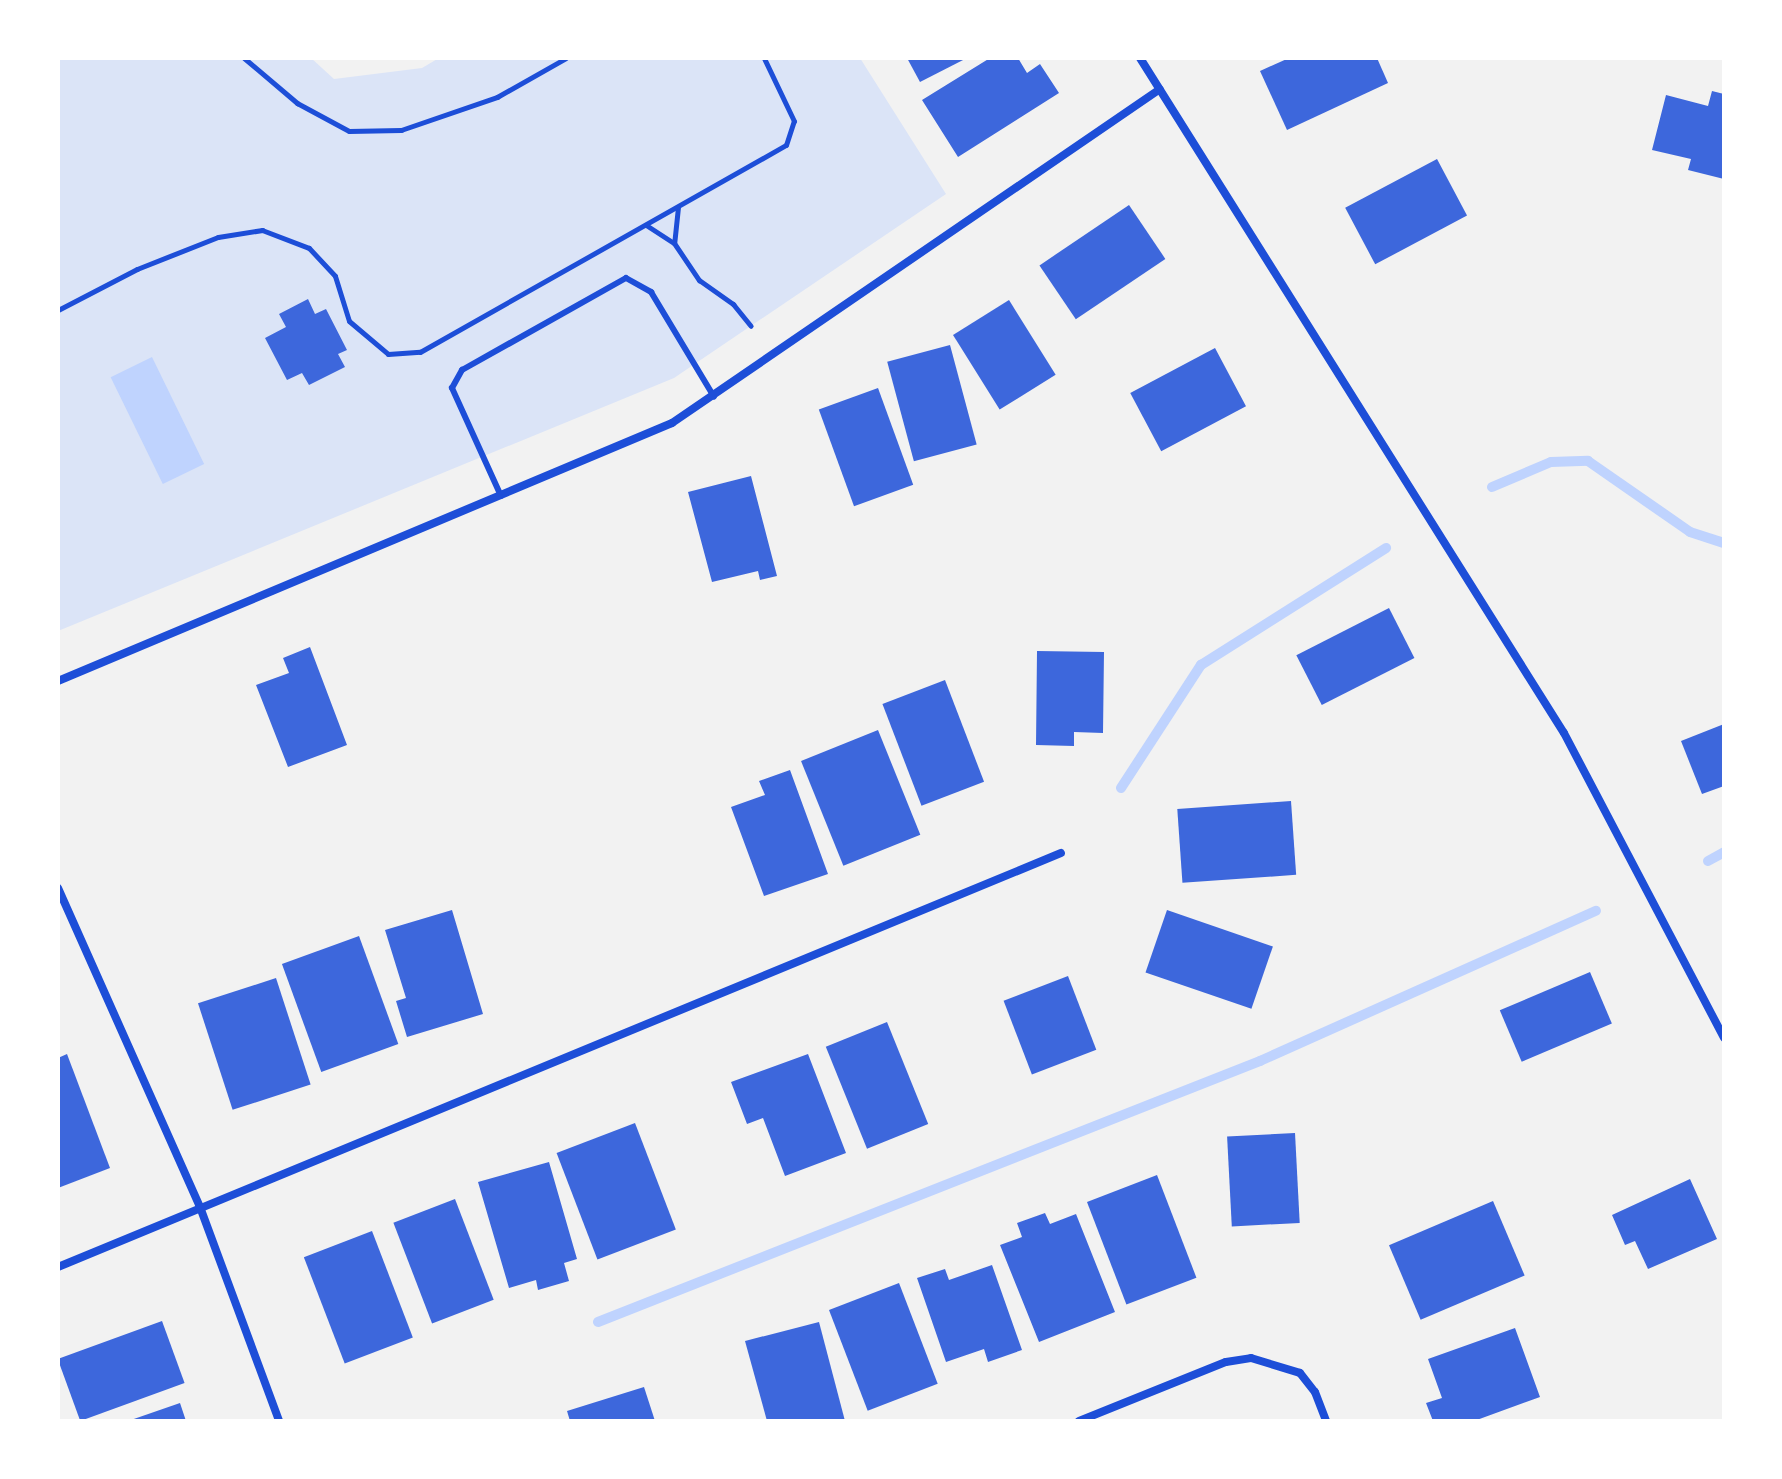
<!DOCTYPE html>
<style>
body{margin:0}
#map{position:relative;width:1782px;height:1479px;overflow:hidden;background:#f2f2f2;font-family:"Public Sans",sans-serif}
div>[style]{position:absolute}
.green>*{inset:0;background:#dbe4f7}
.water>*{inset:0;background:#bfd3fe;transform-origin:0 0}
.stream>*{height:10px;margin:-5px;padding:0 5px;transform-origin:5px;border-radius:5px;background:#bfd3fe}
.building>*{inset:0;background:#3d67dc;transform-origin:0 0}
.path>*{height:5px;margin:-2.5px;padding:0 2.5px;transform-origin:2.5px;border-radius:2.5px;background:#1d4ed8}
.service>*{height:6px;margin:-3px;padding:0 3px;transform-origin:3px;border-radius:3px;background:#1d4ed8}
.minor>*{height:8px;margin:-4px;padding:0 4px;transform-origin:4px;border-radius:4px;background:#1d4ed8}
span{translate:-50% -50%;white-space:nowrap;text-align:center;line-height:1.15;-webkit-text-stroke:6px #fff;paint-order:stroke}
.frame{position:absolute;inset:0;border:60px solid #fff;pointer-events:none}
</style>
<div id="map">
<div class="green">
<i style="clip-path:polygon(58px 58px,311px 58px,334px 79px,422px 68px,439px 58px,860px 58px,946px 194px,674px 378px,58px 631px)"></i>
</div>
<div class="water">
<i style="left:152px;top:357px;width:119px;height:46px;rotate:64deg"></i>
</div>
<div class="stream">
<i style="left:1492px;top:487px;width:64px;rotate:-23deg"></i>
<i style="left:1551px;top:462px;width:37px;rotate:-2deg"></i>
<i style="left:1588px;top:461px;width:124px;rotate:34.8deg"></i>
<i style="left:1690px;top:532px;width:36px;rotate:18deg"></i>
<i style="left:1121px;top:788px;width:147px;rotate:-57deg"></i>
<i style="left:1201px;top:665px;width:219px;rotate:-32.3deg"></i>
<i style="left:1708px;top:861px;width:18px;rotate:-29deg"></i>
<i style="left:598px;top:1322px;width:712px;rotate:-21.52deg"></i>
<i style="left:1260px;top:1061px;width:368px;rotate:-24.1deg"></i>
</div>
<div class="building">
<i style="clip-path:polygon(907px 58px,967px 58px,920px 82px)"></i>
<i style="clip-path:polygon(990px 58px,1018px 58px,1027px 73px,1040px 64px,1059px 93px,958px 157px,922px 100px)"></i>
<i style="clip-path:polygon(1289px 58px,1377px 58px,1388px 83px,1287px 130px,1260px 71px)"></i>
<i style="clip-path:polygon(1712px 91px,1724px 94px,1724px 179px,1688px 170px,1691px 159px,1652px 150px,1666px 95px,1708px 106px)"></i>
<i style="left:1437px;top:159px;width:64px;height:104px;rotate:62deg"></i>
<i style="left:1129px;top:205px;width:65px;height:108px;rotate:56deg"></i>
<i style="clip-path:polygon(308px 299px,315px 314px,326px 309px,347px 350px,338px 354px,345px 367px,309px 385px,302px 373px,287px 380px,265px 338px,286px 327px,279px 314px)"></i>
<i style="left:1009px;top:300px;width:88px;height:66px;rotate:58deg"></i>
<i style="left:950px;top:345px;width:103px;height:65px;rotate:75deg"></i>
<i style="left:1215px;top:348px;width:66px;height:96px;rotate:62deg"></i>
<i style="left:878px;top:388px;width:103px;height:63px;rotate:70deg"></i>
<i style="clip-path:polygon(751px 476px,777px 576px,760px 580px,758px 571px,712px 582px,688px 492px)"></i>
<i style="left:1389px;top:608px;width:56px;height:104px;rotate:63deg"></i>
<i style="clip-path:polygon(310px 647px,347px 745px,288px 767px,256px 685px,289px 673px,283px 658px)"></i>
<i style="clip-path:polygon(1037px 651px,1104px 652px,1103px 733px,1074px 732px,1074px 746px,1036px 745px)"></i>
<i style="left:945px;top:680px;width:109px;height:67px;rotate:69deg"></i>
<i style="clip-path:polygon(1724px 724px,1724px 786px,1702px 794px,1681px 741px)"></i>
<i style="left:878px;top:730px;width:113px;height:83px;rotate:68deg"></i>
<i style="clip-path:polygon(790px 770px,828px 874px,764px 896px,731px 807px,765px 795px,759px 781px)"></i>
<i style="left:1291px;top:801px;width:74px;height:114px;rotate:86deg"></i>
<i style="clip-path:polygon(452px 910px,483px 1014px,407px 1037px,396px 1001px,406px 998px,385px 930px)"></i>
<i style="left:1167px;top:910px;width:112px;height:66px;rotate:19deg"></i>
<i style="left:359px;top:936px;width:115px;height:82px;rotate:70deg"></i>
<i style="left:1590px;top:972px;width:56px;height:98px;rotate:67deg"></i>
<i style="left:1068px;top:976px;width:79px;height:69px;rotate:69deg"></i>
<i style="left:276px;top:978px;width:112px;height:82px;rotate:72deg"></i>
<i style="left:887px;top:1022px;width:110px;height:66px;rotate:68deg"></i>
<i style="clip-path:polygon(67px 1054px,110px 1168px,58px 1188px,58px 1058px)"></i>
<i style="clip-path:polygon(808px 1054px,846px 1153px,785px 1176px,763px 1118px,747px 1124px,731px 1082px)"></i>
<i style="left:635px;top:1123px;width:114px;height:84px;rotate:69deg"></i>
<i style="left:1295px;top:1133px;width:90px;height:68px;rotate:87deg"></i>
<i style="clip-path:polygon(549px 1162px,577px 1259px,564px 1263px,569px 1281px,538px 1290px,536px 1280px,509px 1288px,478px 1182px)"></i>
<i style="left:1157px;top:1175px;width:110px;height:75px;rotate:69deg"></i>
<i style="clip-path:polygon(1690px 1179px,1717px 1239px,1648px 1269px,1635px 1241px,1625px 1245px,1612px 1215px)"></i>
<i style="left:455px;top:1199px;width:108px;height:66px;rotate:69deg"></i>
<i style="left:1493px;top:1201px;width:81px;height:113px;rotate:67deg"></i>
<i style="clip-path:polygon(1045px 1213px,1050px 1224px,1076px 1214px,1115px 1312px,1039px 1342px,1000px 1245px,1022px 1237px,1017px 1223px)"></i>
<i style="left:372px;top:1231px;width:114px;height:73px;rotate:69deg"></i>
<i style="clip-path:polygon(992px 1265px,1022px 1350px,988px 1362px,984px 1349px,946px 1362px,917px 1278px,945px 1269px,949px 1280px)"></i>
<i style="left:899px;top:1283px;width:108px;height:75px;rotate:69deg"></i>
<i style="left:162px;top:1321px;width:66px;height:111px;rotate:70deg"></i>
<i style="clip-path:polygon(819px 1322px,845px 1421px,767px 1421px,745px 1341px)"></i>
<i style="clip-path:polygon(1515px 1328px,1540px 1397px,1474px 1421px,1433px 1421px,1426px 1403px,1442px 1398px,1428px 1359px)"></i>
<i style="clip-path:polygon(644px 1387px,655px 1421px,570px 1421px,567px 1411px)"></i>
<i style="clip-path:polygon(180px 1403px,186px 1421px,128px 1421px)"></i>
</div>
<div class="path">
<i style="left:244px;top:58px;width:70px;rotate:40.3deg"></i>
<i style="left:297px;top:103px;width:59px;rotate:28.3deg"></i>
<i style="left:349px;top:131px;width:52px;rotate:-1.1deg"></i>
<i style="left:401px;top:130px;width:102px;rotate:-19deg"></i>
<i style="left:497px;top:97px;width:79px;rotate:-29.5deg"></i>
<i style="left:678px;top:207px;width:36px;rotate:96deg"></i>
<i style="left:674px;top:243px;width:45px;rotate:56deg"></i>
<i style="left:699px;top:280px;width:42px;rotate:35.2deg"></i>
<i style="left:733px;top:304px;width:28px;rotate:51deg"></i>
<i style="left:646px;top:225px;width:33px;rotate:33deg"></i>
<i style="left:58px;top:310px;width:89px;rotate:-27.4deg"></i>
<i style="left:137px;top:269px;width:87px;rotate:-21.6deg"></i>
<i style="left:218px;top:237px;width:45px;rotate:-9deg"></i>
<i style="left:262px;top:230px;width:50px;rotate:21deg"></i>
<i style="left:309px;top:248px;width:38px;rotate:47deg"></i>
<i style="left:335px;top:276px;width:47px;rotate:72.7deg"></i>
<i style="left:349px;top:321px;width:51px;rotate:40.2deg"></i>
<i style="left:388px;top:354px;width:32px;rotate:-4deg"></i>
<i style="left:420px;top:352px;width:420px;rotate:-29.5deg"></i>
<i style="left:786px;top:145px;width:25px;rotate:-72deg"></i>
<i style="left:794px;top:121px;width:70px;rotate:-115.5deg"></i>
</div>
<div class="service">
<i style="left:501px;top:496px;width:119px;rotate:-114.4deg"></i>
<i style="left:452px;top:388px;width:21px;rotate:-61deg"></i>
<i style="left:462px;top:370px;width:188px;rotate:-29.3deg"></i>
<i style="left:626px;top:278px;width:29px;rotate:29deg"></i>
<i style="left:651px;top:292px;width:122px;rotate:59deg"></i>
</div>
<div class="minor">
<i style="left:1140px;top:58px;width:797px;rotate:57.87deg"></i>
<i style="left:1564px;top:733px;width:344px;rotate:62.3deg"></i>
<i style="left:58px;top:681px;width:666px;rotate:-22.79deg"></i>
<i style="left:672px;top:423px;width:591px;rotate:-34.39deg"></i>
<i style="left:58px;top:888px;width:349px;rotate:66deg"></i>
<i style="left:200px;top:1207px;width:228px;rotate:69.7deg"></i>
<i style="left:58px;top:1267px;width:1085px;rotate:-22.43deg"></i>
<i style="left:1079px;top:1421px;width:158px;rotate:-21.9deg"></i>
<i style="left:1226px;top:1362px;width:25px;rotate:-9deg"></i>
<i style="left:1251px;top:1358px;width:51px;rotate:17deg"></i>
<i style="left:1300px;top:1373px;width:24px;rotate:52deg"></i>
<i style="left:1315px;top:1392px;width:31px;rotate:69deg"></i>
</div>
<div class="frame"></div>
</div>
